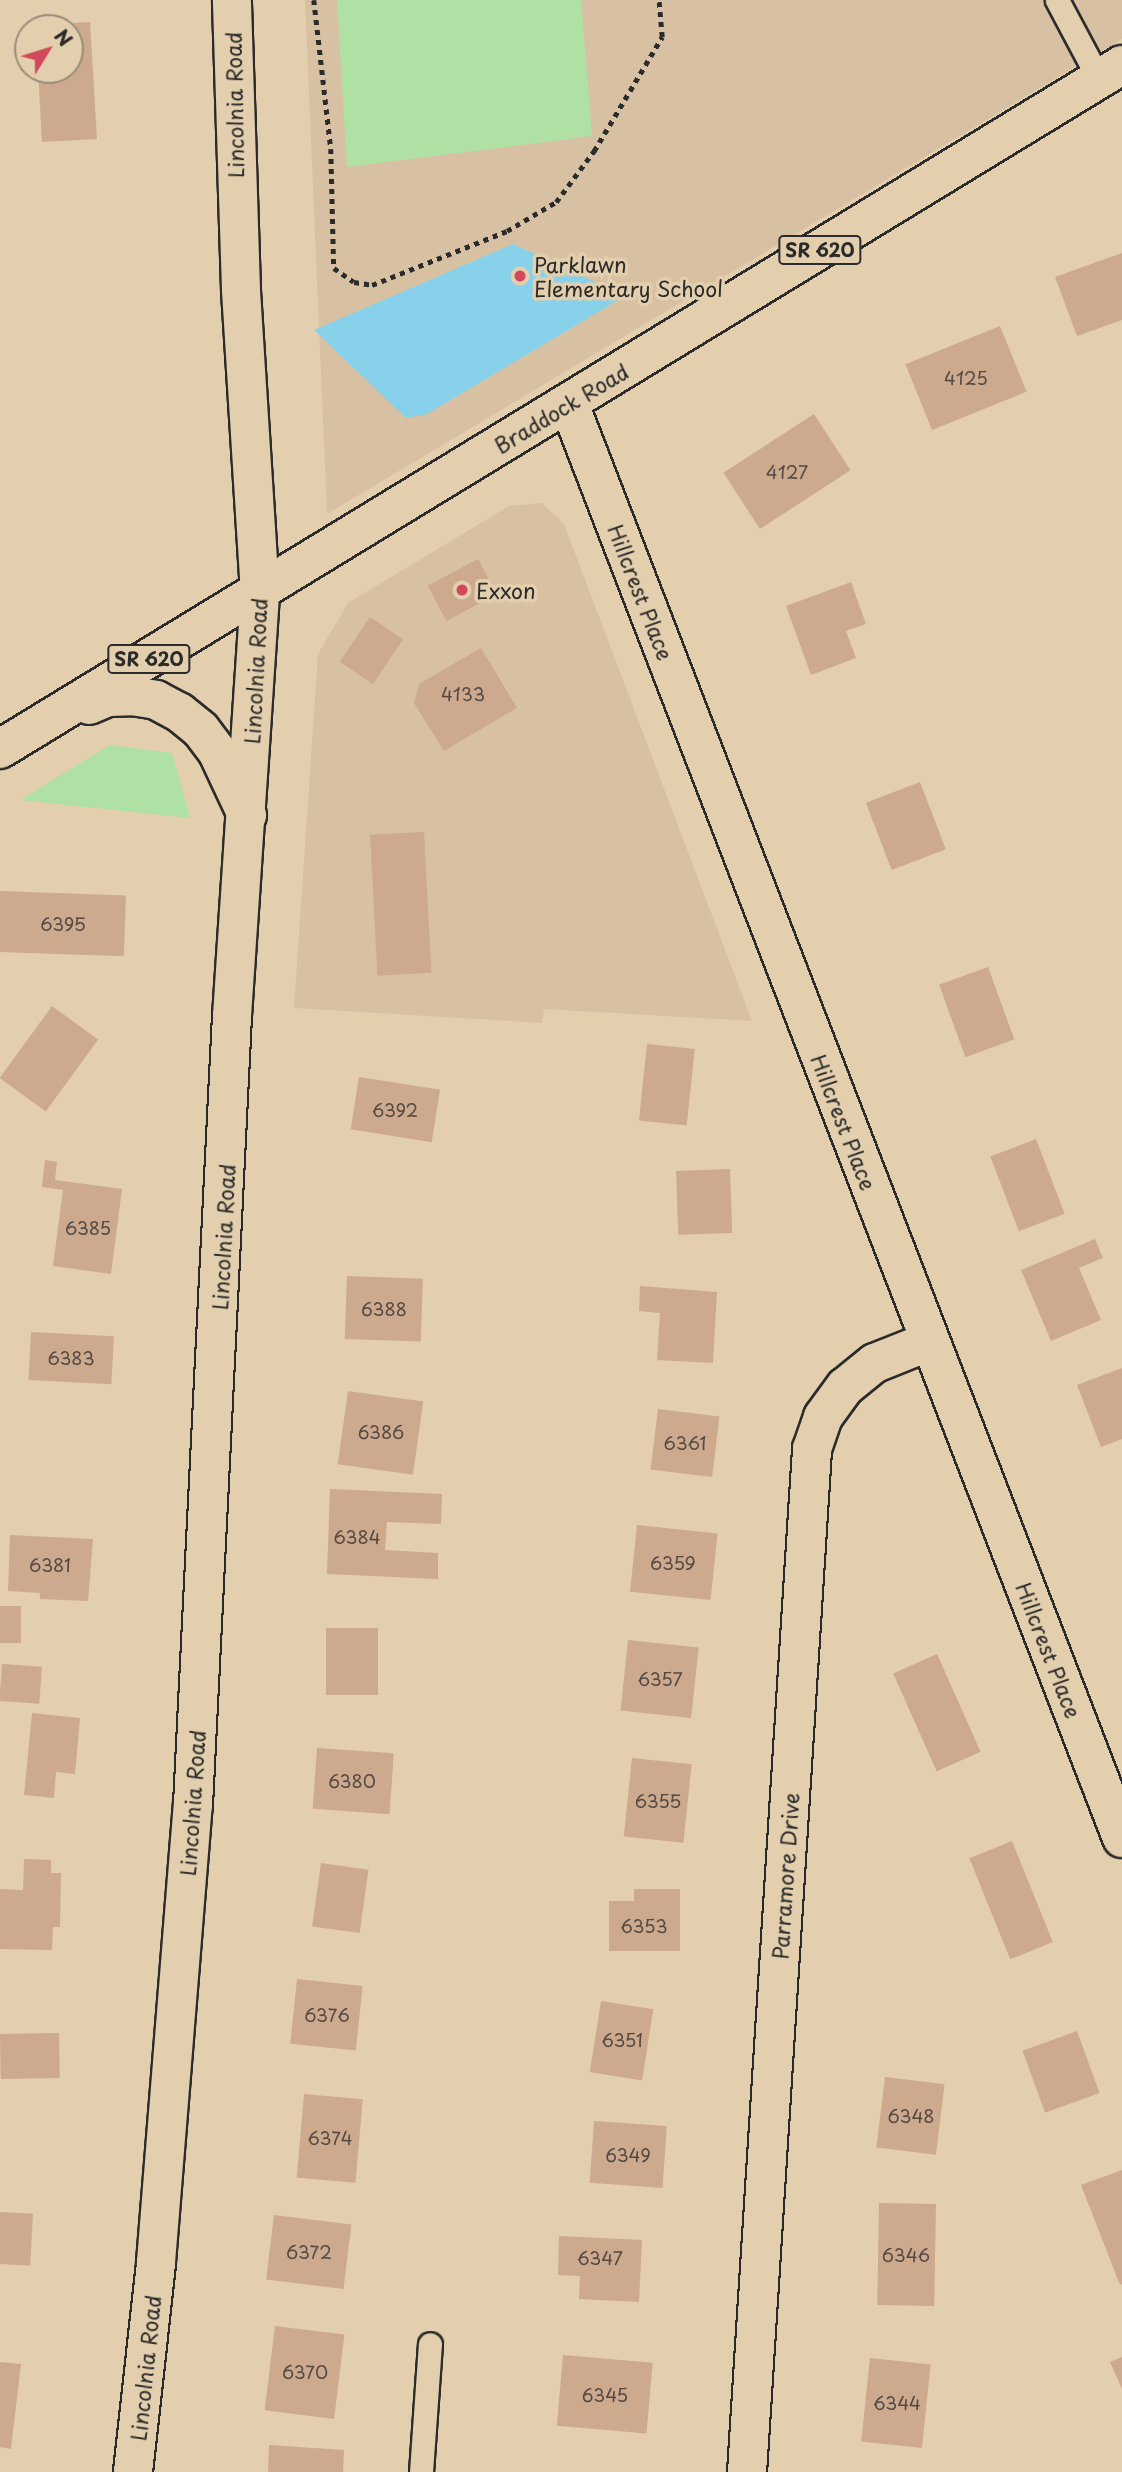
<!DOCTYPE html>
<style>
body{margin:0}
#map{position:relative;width:1122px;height:2472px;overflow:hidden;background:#e3cfad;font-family:"Playpen Sans",sans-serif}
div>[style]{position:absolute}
.built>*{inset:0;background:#d8c1a2}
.green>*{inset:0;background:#aee1a3}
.water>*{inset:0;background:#88d1ea}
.building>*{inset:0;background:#cda98e;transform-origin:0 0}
.path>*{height:4.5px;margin-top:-2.25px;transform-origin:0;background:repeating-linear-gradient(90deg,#2b2b2b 0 5px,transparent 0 10px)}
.roads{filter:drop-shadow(2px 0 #2b2b2b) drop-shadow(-2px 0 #2b2b2b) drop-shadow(0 2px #2b2b2b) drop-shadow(0 -2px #2b2b2b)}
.service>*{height:23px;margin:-11.5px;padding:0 11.5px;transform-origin:11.5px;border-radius:11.5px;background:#e3cfad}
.minor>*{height:38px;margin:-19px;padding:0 19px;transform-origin:19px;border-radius:19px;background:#e3cfad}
.secondary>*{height:38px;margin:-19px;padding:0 19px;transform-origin:19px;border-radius:19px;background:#e3cfad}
.primary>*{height:38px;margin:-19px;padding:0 19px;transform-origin:19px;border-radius:19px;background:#e3cfad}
.dots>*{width:19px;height:19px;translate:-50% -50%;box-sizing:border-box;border:4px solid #e3cfad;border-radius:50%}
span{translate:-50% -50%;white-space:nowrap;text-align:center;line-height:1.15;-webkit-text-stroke:7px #e3cfad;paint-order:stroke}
.number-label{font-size:18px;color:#544a44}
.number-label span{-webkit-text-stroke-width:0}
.shield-label span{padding:2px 5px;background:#e3cfad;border:2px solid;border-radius:5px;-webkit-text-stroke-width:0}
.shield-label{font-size:19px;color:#2b2b2b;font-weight:700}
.street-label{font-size:21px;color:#2b2b2b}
.poi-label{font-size:21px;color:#2b2b2b}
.left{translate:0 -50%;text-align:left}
.north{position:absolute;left:14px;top:14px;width:70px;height:70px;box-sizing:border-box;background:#e3cfad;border:2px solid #998d79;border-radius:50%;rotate:52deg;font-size:19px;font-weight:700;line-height:28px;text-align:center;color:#2b2b2b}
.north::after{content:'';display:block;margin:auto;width:24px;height:32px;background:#d1495b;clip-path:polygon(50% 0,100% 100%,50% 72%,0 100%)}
</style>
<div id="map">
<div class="built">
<i style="clip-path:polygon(305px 0,1122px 0,1122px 39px,327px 514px)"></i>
<i style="clip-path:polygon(542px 503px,564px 524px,752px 1021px,544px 1009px,542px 1023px,294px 1008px,318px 654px,348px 603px,509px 506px)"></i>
</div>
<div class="green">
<i style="clip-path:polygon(337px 0,581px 0,592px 136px,347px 167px)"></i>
<i style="clip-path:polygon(110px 745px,172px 753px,190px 818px,20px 800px)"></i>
</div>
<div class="water">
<i style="clip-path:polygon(513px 244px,625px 296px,427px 414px,406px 418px,314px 330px)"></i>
</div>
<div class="building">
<i style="clip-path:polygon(90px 22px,97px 139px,42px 142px,38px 70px,70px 70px,70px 28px,35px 25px)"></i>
<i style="clip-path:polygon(1122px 253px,1122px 320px,1077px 336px,1055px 277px)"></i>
<i style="left:1000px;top:326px;width:71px;height:102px;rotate:68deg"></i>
<i style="left:814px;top:414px;width:67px;height:108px;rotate:57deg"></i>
<i style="left:478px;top:559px;width:40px;height:57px;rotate:62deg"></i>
<i style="clip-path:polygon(851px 582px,866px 624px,846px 631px,856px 658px,811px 675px,786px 606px)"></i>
<i style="left:370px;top:617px;width:40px;height:54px;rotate:34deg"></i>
<i style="clip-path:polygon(481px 648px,517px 708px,444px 751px,414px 703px,419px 684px)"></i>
<i style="left:920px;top:782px;width:72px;height:58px;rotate:69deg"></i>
<i style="left:424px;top:832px;width:141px;height:54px;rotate:87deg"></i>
<i style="left:0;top:891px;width:126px;height:61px;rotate:2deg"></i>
<i style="left:988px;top:967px;width:77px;height:52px;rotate:70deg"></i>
<i style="left:52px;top:1006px;width:57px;height:89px;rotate:36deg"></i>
<i style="left:647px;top:1044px;width:48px;height:77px;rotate:6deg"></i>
<i style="left:359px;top:1077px;width:82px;height:53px;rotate:9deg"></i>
<i style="left:1036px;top:1139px;width:80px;height:49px;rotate:69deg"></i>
<i style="clip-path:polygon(45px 1160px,57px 1162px,55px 1180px,122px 1189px,111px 1274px,53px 1266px,63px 1190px,42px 1187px)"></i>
<i style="left:730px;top:1169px;width:64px;height:54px;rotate:88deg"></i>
<i style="clip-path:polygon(1095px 1239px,1103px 1258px,1079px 1268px,1101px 1320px,1051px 1341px,1021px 1270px)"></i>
<i style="left:347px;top:1276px;width:76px;height:63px;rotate:2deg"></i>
<i style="clip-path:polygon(640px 1286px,717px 1292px,713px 1363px,657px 1360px,660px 1313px,639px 1311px)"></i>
<i style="left:31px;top:1332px;width:83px;height:48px;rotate:3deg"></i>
<i style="clip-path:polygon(1122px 1368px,1122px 1439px,1101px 1447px,1077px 1385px)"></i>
<i style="left:348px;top:1391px;width:76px;height:74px;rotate:8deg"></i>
<i style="left:658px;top:1409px;width:62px;height:61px;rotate:7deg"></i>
<i style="clip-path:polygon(330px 1489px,442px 1494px,441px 1524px,387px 1522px,385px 1550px,438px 1553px,438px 1579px,327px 1574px)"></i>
<i style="left:637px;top:1525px;width:81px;height:67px;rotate:6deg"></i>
<i style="clip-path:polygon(10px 1535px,93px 1539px,88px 1601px,40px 1599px,40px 1593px,8px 1591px)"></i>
<i style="left:0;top:1606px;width:21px;height:37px"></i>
<i style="left:326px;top:1628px;width:52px;height:67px"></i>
<i style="left:628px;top:1640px;width:71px;height:71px;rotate:6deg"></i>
<i style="left:937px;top:1654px;width:107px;height:48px;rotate:66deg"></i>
<i style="left:2px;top:1664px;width:40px;height:37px;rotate:4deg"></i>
<i style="clip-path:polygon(32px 1713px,80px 1718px,75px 1774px,56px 1772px,54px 1798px,24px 1795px)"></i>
<i style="left:317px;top:1748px;width:77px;height:61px;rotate:4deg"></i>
<i style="left:632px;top:1758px;width:60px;height:79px;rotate:6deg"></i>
<i style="left:1012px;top:1841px;width:109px;height:46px;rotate:68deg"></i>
<i style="clip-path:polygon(24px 1859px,51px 1860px,51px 1873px,61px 1873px,60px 1927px,53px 1927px,52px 1950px,0 1949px,0 1889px,23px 1890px)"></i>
<i style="left:321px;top:1863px;width:48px;height:64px;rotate:8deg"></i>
<i style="clip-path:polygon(634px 1889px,680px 1889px,680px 1951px,609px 1951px,609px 1901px,634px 1901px)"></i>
<i style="left:297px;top:1979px;width:66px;height:65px;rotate:6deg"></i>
<i style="left:601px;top:2001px;width:53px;height:72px;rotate:9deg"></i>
<i style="left:1077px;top:2031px;width:66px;height:58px;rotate:70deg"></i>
<i style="left:59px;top:2033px;width:45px;height:59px;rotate:89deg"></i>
<i style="left:885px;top:2077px;width:60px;height:71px;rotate:7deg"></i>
<i style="left:304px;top:2094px;width:59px;height:84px;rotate:5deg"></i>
<i style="left:594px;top:2121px;width:73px;height:62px;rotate:4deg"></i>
<i style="clip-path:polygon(1122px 2170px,1122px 2284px,1120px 2285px,1081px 2185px)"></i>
<i style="left:879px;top:2203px;width:57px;height:102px;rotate:1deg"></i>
<i style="left:0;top:2212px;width:33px;height:52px;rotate:3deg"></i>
<i style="left:274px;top:2215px;width:78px;height:65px;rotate:7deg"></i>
<i style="clip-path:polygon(559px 2236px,642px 2240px,639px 2302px,579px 2299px,580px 2276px,558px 2275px)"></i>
<i style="left:275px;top:2326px;width:70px;height:85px;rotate:7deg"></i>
<i style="left:563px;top:2355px;width:90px;height:71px;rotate:5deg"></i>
<i style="clip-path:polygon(1122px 2357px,1122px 2389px,1110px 2362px)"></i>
<i style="left:870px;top:2358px;width:61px;height:84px;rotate:6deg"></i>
<i style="clip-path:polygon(0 2362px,21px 2364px,11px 2449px,0 2447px)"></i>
<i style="clip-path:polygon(269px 2445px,344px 2450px,343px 2472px,268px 2472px)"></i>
</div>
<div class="path">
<i style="left:314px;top:0;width:150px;rotate:83.5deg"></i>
<i style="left:331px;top:149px;width:119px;rotate:88.6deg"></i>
<i style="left:334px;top:268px;width:24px;rotate:35deg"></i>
<i style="left:354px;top:282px;width:18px;rotate:9deg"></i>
<i style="left:372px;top:285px;width:145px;rotate:-21.8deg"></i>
<i style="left:507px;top:231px;width:57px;rotate:-30.6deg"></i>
<i style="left:556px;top:202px;width:64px;rotate:-53.3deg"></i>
<i style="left:594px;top:151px;width:133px;rotate:-59.2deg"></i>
<i style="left:662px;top:37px;width:37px;rotate:-95deg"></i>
</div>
<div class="roads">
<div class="service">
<i style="left:1057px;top:0;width:89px;rotate:62deg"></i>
<i style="left:421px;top:2472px;width:128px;rotate:-86deg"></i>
</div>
<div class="minor">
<i style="left:569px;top:404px;width:1537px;rotate:68.91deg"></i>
<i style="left:747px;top:2472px;width:1025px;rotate:-86.36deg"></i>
<i style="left:812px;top:1449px;width:34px;rotate:-71deg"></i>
<i style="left:823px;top:1417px;width:37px;rotate:-54deg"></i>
<i style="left:845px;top:1387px;width:38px;rotate:-39deg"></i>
<i style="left:875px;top:1363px;width:59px;rotate:-21.8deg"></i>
</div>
<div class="secondary">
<i style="left:133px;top:2472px;width:211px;rotate:-83.7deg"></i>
<i style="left:156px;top:2262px;width:458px;rotate:-85.4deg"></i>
<i style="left:193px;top:1805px;width:790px;rotate:-87.17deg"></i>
<i style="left:232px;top:1016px;width:424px;rotate:-86.2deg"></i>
<i style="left:260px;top:593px;width:304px;rotate:-93.6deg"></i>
<i style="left:241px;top:290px;width:290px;rotate:-91.8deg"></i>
</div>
<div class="primary">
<i style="left:89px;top:705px;width:21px;rotate:-23deg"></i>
<i style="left:108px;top:697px;width:24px;rotate:-2deg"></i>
<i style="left:132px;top:696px;width:24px;rotate:9deg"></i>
<i style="left:156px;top:700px;width:26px;rotate:28deg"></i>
<i style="left:179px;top:712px;width:28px;rotate:39deg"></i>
<i style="left:201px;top:730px;width:26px;rotate:53deg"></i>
<i style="left:217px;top:751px;width:71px;rotate:64.9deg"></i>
<i style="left:0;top:749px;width:1314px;rotate:-31.37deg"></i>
</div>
</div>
<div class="dots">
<i style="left:520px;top:276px;background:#d1495b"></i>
<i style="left:462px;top:590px;background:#d1495b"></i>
</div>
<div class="number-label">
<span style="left:966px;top:378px">4125</span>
<span style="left:787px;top:472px">4127</span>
<span style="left:463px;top:694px">4133</span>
<span style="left:63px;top:924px">6395</span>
<span style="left:395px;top:1110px">6392</span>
<span style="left:88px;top:1228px">6385</span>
<span style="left:384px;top:1309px">6388</span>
<span style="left:71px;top:1358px">6383</span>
<span style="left:381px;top:1432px">6386</span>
<span style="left:685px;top:1443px">6361</span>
<span style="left:357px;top:1537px">6384</span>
<span style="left:673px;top:1563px">6359</span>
<span style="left:50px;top:1565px">6381</span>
<span style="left:660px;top:1679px">6357</span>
<span style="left:352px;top:1781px">6380</span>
<span style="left:658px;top:1801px">6355</span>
<span style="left:644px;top:1926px">6353</span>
<span style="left:327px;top:2015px">6376</span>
<span style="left:622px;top:2040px">6351</span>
<span style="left:911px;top:2116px">6348</span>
<span style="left:330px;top:2138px">6374</span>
<span style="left:628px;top:2155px">6349</span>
<span style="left:309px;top:2252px">6372</span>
<span style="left:906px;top:2255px">6346</span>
<span style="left:600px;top:2258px">6347</span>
<span style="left:305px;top:2372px">6370</span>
<span style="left:605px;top:2395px">6345</span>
<span style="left:897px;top:2403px">6344</span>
</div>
<div class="shield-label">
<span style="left:820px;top:250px">SR 620</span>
<span style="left:149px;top:659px">SR 620</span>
</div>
<div class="street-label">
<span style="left:234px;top:105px;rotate:-91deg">Lincolnia Road</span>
<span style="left:561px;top:408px;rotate:-31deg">Braddock Road</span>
<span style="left:641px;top:592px;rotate:69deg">Hillcrest Place</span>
<span style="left:255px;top:671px;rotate:-87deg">Lincolnia Road</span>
<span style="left:844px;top:1122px;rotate:69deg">Hillcrest Place</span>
<span style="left:223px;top:1237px;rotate:-87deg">Lincolnia Road</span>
<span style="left:1049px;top:1650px;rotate:69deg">Hillcrest Place</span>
<span style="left:192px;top:1803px;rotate:-86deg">Lincolnia Road</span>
<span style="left:785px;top:1876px;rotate:-86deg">Parramore Drive</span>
<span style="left:145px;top:2368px;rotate:-84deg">Lincolnia Road</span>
</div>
<div class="poi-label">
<span class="left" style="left:534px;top:276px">Parklawn<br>Elementary School</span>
<span class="left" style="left:476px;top:590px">Exxon</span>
</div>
<div class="north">N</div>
</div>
